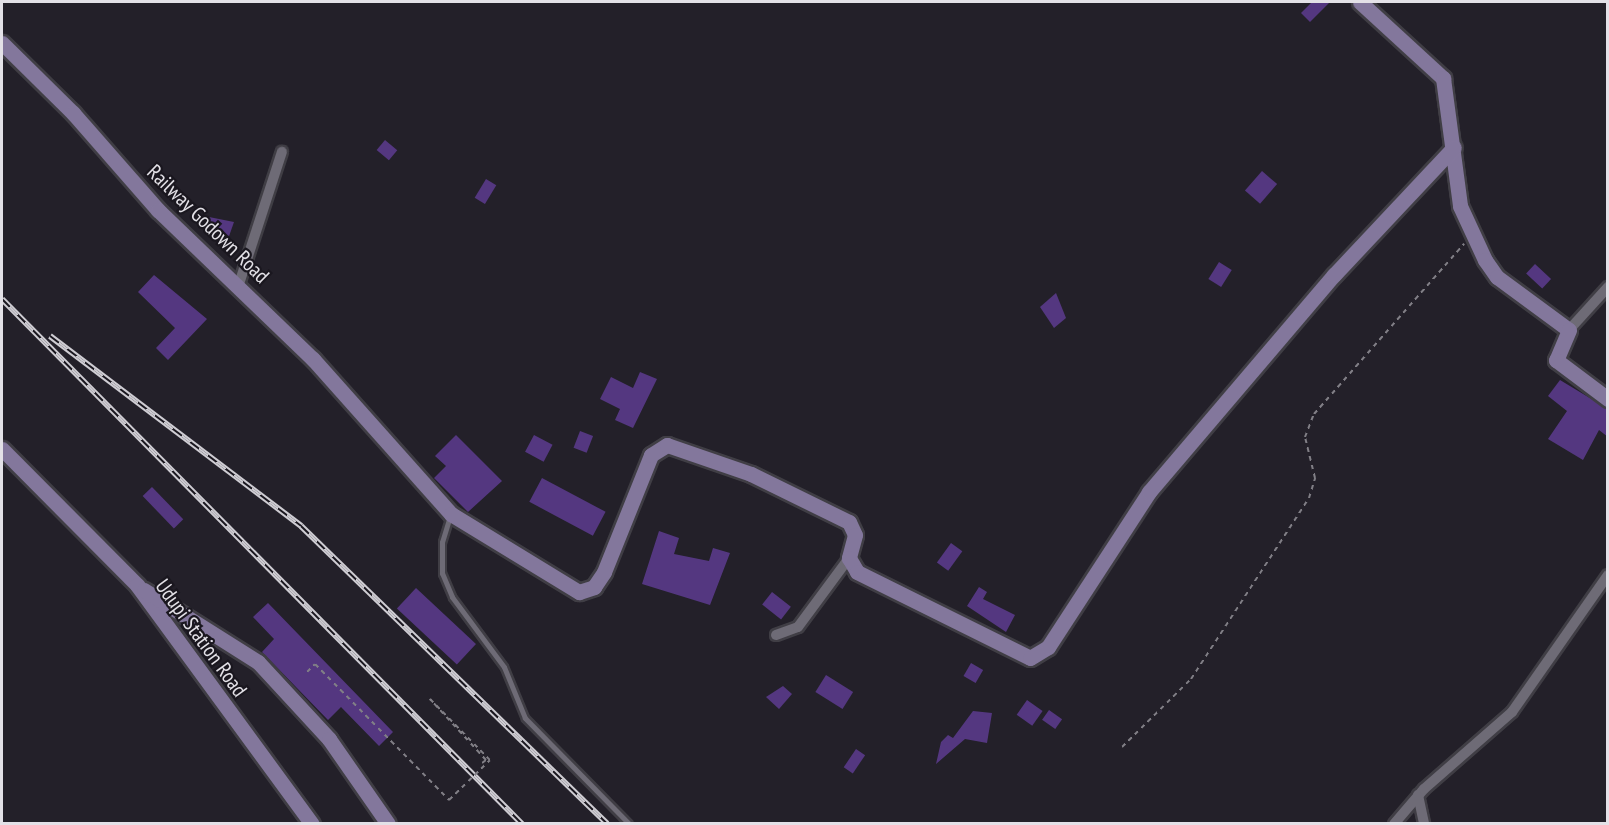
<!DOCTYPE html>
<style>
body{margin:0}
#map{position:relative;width:1609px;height:825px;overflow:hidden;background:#232029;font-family:"PT Sans Narrow",sans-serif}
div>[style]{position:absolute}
.building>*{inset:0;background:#543780;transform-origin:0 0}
.path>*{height:2px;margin-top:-1px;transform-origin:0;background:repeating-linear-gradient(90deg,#817f86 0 4.5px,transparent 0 9px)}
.roads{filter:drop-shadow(2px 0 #403e45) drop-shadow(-2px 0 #403e45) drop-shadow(0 2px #403e45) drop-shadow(0 -2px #403e45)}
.lane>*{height:5px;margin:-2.5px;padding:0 2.5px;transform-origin:2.5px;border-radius:2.5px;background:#6e6b76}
.street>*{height:10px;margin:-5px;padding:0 5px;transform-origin:5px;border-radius:5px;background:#6e6b76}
.secondary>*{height:15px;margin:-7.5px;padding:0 7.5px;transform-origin:7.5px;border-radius:7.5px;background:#83779c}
.rail>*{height:6px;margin-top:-3px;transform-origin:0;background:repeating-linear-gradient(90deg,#1a171f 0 11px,#cfcdd3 0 22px);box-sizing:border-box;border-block:2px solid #cfcdd3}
.path-bridge>*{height:2px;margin-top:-1px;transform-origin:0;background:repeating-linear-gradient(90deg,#817f86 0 4.5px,transparent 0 9px)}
span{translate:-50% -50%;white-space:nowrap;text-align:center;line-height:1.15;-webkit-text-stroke:4.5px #1a171f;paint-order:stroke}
.street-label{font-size:21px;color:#e3e1e7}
.frame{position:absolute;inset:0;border:3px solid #e3e1e7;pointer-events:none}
</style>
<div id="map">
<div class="building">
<i style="clip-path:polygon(1312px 2px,1330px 2px,1310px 22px,1301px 13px)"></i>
<i style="left:385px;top:140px;width:16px;height:13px;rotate:40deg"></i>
<i style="left:1262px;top:171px;width:20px;height:26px;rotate:41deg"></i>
<i style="left:486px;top:179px;width:12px;height:22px;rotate:31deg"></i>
<i style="clip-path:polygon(209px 217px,234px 222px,227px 242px,205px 229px)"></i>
<i style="left:1219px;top:262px;width:15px;height:20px;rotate:32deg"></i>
<i style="left:1535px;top:264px;width:22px;height:13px;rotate:43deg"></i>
<i style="clip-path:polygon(154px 275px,207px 319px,168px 360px,156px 348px,175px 328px,138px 292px)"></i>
<i style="clip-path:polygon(1056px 293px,1066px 318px,1054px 328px,1040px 307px)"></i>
<i style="clip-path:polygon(640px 372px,657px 379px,633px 428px,615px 420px,620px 409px,600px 399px,611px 377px,633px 388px)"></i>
<i style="clip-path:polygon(1560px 380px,1608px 409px,1608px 437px,1599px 430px,1583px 460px,1548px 439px,1567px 411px,1548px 396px)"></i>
<i style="left:580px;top:431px;width:14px;height:18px;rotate:21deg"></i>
<i style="clip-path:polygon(456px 435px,502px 481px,468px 512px,434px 478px,446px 466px,435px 456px)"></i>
<i style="left:534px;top:435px;width:21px;height:19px;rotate:28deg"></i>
<i style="left:542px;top:478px;width:72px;height:27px;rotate:28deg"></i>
<i style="left:152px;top:487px;width:45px;height:13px;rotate:46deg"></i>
<i style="clip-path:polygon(659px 531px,679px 538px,674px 554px,709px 561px,713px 548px,730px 553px,710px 605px,642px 584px)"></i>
<i style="left:951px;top:543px;width:14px;height:24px;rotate:36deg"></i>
<i style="clip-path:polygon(979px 587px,987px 592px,983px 599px,1015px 615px,1006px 632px,967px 606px)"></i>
<i style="left:416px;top:588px;width:82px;height:28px;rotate:43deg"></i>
<i style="left:772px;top:592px;width:24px;height:16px;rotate:38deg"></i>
<i style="clip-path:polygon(268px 603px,393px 732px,379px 746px,341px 707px,328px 720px,262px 652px,274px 639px,253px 617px)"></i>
<i style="left:971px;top:663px;width:14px;height:15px;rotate:30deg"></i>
<i style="left:826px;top:675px;width:32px;height:20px;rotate:32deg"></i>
<i style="clip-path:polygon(783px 686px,792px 694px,779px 709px,766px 697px)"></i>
<i style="left:1027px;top:700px;width:19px;height:18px;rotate:35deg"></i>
<i style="left:1049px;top:710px;width:16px;height:12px;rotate:35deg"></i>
<i style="clip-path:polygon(973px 711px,992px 713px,987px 743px,965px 739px,936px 764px,941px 742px,948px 735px,953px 738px)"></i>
<i style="left:856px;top:749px;width:11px;height:22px;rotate:34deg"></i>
</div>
<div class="path">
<i style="left:307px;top:672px;width:11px;rotate:-45deg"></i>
<i style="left:315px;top:664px;width:191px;rotate:45.4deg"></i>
<i style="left:1122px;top:747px;width:97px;rotate:-44.6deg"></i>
<i style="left:1191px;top:679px;width:216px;rotate:-56.9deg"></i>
<i style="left:1309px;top:498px;width:21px;rotate:-73deg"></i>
<i style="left:1315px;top:478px;width:42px;rotate:-103.7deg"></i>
<i style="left:1305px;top:437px;width:25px;rotate:-69deg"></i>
<i style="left:1314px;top:414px;width:227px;rotate:-48.6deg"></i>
<i style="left:482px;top:763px;width:5px;rotate:-37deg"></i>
<i style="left:486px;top:760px;width:83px;rotate:-132.6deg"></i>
<i style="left:430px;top:699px;width:86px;rotate:45.5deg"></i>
</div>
<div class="roads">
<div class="lane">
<i style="left:450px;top:516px;width:27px;rotate:107deg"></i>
<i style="left:442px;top:542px;width:31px;rotate:90deg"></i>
<i style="left:442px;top:573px;width:26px;rotate:67deg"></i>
<i style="left:452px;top:597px;width:87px;rotate:53.4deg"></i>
<i style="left:504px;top:667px;width:55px;rotate:67.6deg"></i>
<i style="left:525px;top:718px;width:148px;rotate:45.5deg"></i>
</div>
<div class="street">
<i style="left:239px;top:284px;width:139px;rotate:-72deg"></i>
<i style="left:1569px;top:330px;width:58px;rotate:-47.8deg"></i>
<i style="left:776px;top:635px;width:23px;rotate:-20deg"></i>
<i style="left:798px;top:627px;width:86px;rotate:-53.5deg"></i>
<i style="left:1418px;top:795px;width:30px;rotate:78deg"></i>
<i style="left:1394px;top:824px;width:46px;rotate:-49.4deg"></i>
<i style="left:1424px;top:789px;width:117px;rotate:-41.2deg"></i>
<i style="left:1512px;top:712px;width:167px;rotate:-55deg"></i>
</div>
<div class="secondary">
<i style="left:1360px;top:2px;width:113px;rotate:42.5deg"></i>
<i style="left:1443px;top:78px;width:129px;rotate:82.4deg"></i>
<i style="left:1460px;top:206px;width:60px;rotate:65.2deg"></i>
<i style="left:1485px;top:260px;width:21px;rotate:55deg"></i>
<i style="left:1497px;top:277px;width:89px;rotate:36.4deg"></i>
<i style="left:1569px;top:330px;width:33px;rotate:113deg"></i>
<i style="left:1556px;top:360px;width:65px;rotate:36.9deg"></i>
<i style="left:2px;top:43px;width:100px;rotate:44.6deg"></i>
<i style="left:73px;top:113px;width:129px;rotate:48.8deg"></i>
<i style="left:158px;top:210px;width:215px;rotate:43.9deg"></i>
<i style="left:313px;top:359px;width:208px;rotate:48.3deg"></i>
<i style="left:451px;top:514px;width:150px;rotate:31.4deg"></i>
<i style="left:579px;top:592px;width:16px;rotate:-18deg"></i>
<i style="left:594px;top:587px;width:18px;rotate:-56deg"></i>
<i style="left:604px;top:572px;width:126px;rotate:-68.1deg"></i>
<i style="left:651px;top:455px;width:19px;rotate:-32deg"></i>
<i style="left:667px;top:445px;width:89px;rotate:19deg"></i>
<i style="left:751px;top:474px;width:109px;rotate:26.1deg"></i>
<i style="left:849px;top:522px;width:14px;rotate:65deg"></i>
<i style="left:855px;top:535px;width:24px;rotate:105deg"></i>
<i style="left:849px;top:558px;width:16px;rotate:60deg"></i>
<i style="left:857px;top:572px;width:193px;rotate:26.4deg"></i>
<i style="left:1030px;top:658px;width:21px;rotate:-31deg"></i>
<i style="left:1048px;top:647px;width:185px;rotate:-56.9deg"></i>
<i style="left:1149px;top:492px;width:285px;rotate:-49.6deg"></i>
<i style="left:1334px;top:275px;width:175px;rotate:-46.8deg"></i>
<i style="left:2px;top:449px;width:192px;rotate:45.2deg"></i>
<i style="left:137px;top:585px;width:296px;rotate:53.8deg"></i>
<i style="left:144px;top:590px;width:135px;rotate:32.3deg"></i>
<i style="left:258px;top:662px;width:105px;rotate:47.3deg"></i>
<i style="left:329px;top:739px;width:103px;rotate:55.2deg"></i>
</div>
</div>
<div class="rail">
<i style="left:2px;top:299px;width:739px;rotate:45.27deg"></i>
<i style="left:50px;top:336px;width:315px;rotate:37.1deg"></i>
<i style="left:301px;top:526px;width:427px;rotate:44.2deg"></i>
</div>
<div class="path-bridge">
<i style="left:449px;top:800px;width:57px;rotate:-44.3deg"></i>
</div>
<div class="street-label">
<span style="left:208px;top:224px;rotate:44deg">Railway Godown Road</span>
<span style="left:201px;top:638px;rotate:54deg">Udupi Station Road</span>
</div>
<div class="frame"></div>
</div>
